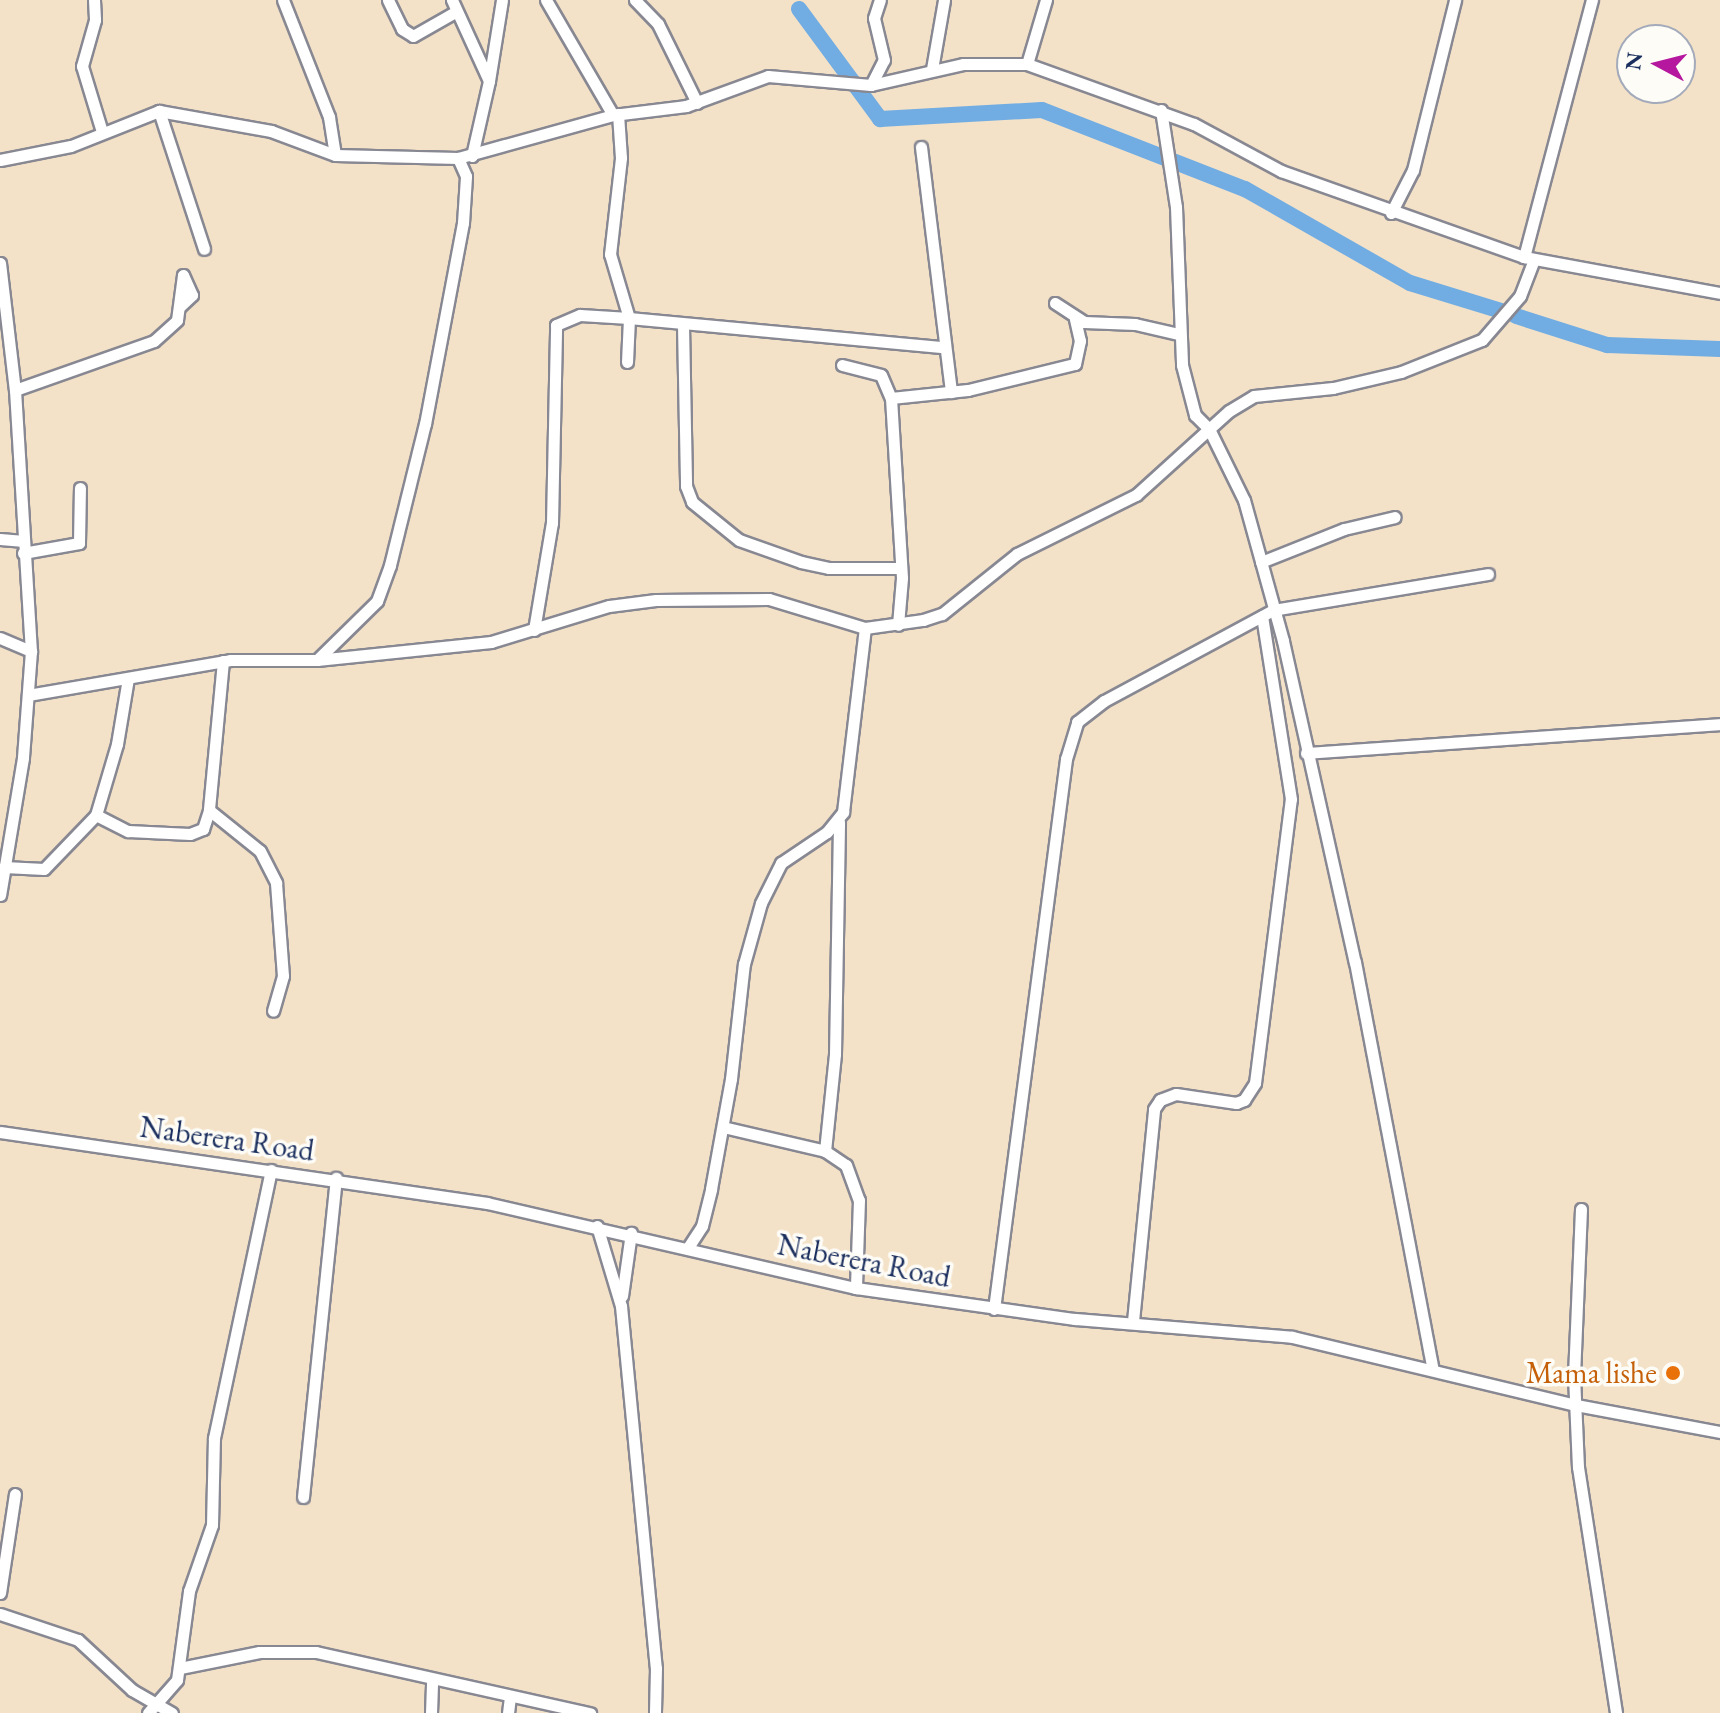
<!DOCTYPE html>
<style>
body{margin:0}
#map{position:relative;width:1720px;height:1713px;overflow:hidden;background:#f4e2c8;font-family:"EB Garamond",serif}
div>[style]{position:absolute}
.river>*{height:16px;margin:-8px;padding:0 8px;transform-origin:8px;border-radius:8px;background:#71ade2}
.roads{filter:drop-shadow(2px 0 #888893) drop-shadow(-2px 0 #888893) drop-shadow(0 2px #888893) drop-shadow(0 -2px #888893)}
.minor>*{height:11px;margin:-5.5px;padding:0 5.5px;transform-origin:5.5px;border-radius:5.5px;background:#fff}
.dots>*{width:22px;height:22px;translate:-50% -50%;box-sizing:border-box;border:4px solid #fdfcf7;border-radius:50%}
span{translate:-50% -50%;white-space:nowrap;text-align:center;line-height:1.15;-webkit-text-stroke:7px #fdfcf7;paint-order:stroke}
.street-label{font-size:30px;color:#1b2f5e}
.food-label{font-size:30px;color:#c56008}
.right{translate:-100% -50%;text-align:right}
.north{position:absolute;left:1616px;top:24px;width:80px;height:80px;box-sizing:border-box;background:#fdfcf7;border:2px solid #a3aaba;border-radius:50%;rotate:277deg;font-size:22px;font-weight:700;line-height:32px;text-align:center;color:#1b2f5e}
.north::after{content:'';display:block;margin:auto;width:28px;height:36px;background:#b5179e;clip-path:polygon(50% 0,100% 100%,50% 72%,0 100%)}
</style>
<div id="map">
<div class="river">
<i style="left:799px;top:9px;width:137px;rotate:53.6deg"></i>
<i style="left:880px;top:119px;width:162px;rotate:-3.2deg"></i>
<i style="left:1042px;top:110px;width:218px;rotate:21.3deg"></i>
<i style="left:1245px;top:189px;width:190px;rotate:29.7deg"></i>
<i style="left:1410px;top:283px;width:95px;rotate:17.1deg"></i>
<i style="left:1516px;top:316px;width:96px;rotate:17.7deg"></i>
<i style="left:1607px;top:345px;width:113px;rotate:2deg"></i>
</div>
<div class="roads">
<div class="minor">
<i style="left:94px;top:0;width:20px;rotate:87deg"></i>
<i style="left:95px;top:20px;width:48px;rotate:105.8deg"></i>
<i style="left:82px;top:66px;width:69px;rotate:73.1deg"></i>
<i style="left:283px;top:0;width:126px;rotate:68.5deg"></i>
<i style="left:329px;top:117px;width:38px;rotate:81deg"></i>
<i style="left:388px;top:0;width:32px;rotate:64deg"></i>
<i style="left:402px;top:29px;width:13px;rotate:32deg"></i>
<i style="left:413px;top:36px;width:48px;rotate:-29.7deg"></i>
<i style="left:452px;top:0;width:89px;rotate:65.4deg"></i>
<i style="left:489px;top:81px;width:77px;rotate:102.8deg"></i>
<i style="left:546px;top:0;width:133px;rotate:59.8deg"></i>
<i style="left:635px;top:0;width:33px;rotate:46deg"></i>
<i style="left:658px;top:24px;width:88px;rotate:63.7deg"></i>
<i style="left:1027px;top:64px;width:67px;rotate:-73.5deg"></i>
<i style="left:932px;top:69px;width:70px;rotate:-80.1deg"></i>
<i style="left:489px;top:81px;width:82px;rotate:-80.9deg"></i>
<i style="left:871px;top:85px;width:28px;rotate:-63deg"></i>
<i style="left:884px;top:60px;width:43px;rotate:-103.4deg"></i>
<i style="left:874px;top:18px;width:19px;rotate:-72deg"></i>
<i style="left:1161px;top:110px;width:98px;rotate:81.2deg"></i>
<i style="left:1176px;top:207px;width:158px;rotate:87.8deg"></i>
<i style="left:1182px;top:365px;width:52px;rotate:75.4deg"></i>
<i style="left:1195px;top:415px;width:20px;rotate:45deg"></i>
<i style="left:1209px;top:429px;width:79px;rotate:63.8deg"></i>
<i style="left:1244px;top:500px;width:146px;rotate:74.5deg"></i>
<i style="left:1283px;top:641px;width:329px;rotate:77.4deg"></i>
<i style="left:1355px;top:962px;width:414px;rotate:79.2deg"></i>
<i style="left:159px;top:111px;width:145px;rotate:71.9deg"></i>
<i style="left:618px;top:114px;width:44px;rotate:86.1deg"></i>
<i style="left:621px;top:158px;width:97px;rotate:96.5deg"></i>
<i style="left:610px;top:254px;width:67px;rotate:73.5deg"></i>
<i style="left:629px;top:318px;width:313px;rotate:5.3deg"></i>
<i style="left:921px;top:147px;width:247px;rotate:83deg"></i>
<i style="left:0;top:160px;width:72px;rotate:-11.2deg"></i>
<i style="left:71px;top:146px;width:95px;rotate:-21.7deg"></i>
<i style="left:159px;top:111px;width:114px;rotate:10.1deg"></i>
<i style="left:271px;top:131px;width:68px;rotate:20.6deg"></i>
<i style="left:335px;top:155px;width:123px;rotate:1.4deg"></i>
<i style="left:458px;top:158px;width:161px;rotate:-15.5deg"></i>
<i style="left:613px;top:115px;width:74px;rotate:-7deg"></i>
<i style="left:686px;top:106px;width:87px;rotate:-20.1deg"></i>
<i style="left:768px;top:76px;width:103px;rotate:5deg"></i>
<i style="left:871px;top:85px;width:94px;rotate:-12.9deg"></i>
<i style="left:963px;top:64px;width:64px"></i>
<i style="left:1027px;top:64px;width:177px;rotate:19.8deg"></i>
<i style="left:1194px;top:124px;width:99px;rotate:28.4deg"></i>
<i style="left:1281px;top:171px;width:258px;rotate:19.5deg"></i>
<i style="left:1524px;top:257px;width:199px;rotate:10.4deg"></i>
<i style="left:1391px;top:213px;width:48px;rotate:-62.9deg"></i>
<i style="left:1413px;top:170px;width:175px;rotate:-76.1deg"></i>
<i style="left:1524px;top:257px;width:266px;rotate:-75.2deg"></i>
<i style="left:0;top:263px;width:128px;rotate:83.3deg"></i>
<i style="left:15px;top:390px;width:261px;rotate:86.5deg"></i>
<i style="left:31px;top:651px;width:107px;rotate:94.3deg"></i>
<i style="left:23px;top:758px;width:139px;rotate:99.5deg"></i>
<i style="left:1055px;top:303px;width:35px;rotate:33deg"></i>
<i style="left:1084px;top:322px;width:51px;rotate:2.2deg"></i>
<i style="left:1135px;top:324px;width:44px;rotate:13.1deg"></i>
<i style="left:683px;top:325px;width:161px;rotate:88.9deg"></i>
<i style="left:686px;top:486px;width:17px;rotate:69deg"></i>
<i style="left:692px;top:502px;width:60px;rotate:39deg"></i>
<i style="left:739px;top:540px;width:66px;rotate:19.5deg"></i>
<i style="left:801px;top:562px;width:29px;rotate:12deg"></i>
<i style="left:829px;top:568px;width:72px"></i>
<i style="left:842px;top:365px;width:40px;rotate:14.4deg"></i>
<i style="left:881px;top:375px;width:25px;rotate:67deg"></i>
<i style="left:891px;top:398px;width:180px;rotate:86.5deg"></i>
<i style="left:902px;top:578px;width:47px;rotate:94.9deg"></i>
<i style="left:15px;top:390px;width:147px;rotate:-19.4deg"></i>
<i style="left:154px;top:341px;width:31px;rotate:-42deg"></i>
<i style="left:177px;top:320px;width:45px;rotate:-82.4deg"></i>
<i style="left:183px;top:275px;width:22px;rotate:66deg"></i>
<i style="left:192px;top:295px;width:16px;rotate:137deg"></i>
<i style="left:891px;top:398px;width:77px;rotate:-5.9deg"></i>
<i style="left:968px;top:390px;width:110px;rotate:-13.7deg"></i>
<i style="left:1075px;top:364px;width:24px;rotate:-78deg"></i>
<i style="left:1080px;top:341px;width:23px;rotate:-103deg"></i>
<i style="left:0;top:539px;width:21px;rotate:5deg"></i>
<i style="left:23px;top:553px;width:57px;rotate:-10.1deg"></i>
<i style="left:79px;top:543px;width:55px;rotate:-89deg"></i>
<i style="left:1261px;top:562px;width:89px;rotate:-21.7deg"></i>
<i style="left:1344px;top:529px;width:52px;rotate:-13.2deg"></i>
<i style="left:534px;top:630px;width:109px;rotate:-80.5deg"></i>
<i style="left:552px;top:523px;width:198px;rotate:-88.8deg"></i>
<i style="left:556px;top:325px;width:26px;rotate:-23deg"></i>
<i style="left:580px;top:315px;width:49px;rotate:3.5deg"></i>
<i style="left:629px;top:318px;width:44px;rotate:92.6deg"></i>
<i style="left:0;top:638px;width:34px;rotate:23deg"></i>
<i style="left:317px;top:660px;width:84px;rotate:-44.5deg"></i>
<i style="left:377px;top:601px;width:38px;rotate:-70deg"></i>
<i style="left:390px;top:565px;width:145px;rotate:-76.1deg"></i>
<i style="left:425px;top:424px;width:205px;rotate:-79.3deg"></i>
<i style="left:463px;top:223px;width:47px;rotate:-86.3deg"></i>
<i style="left:466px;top:176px;width:20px;rotate:-114deg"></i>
<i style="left:223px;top:661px;width:150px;rotate:95.4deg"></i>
<i style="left:209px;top:810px;width:65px;rotate:38.8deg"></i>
<i style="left:260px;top:851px;width:36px;rotate:63deg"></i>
<i style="left:276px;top:883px;width:93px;rotate:85.7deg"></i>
<i style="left:283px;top:976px;width:36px;rotate:106deg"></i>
<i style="left:28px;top:695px;width:205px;rotate:-9.8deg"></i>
<i style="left:230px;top:660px;width:87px"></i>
<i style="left:317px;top:660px;width:175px;rotate:-5.9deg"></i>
<i style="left:491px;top:642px;width:123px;rotate:-17deg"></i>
<i style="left:609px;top:606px;width:47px;rotate:-7.3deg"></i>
<i style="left:656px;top:600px;width:113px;rotate:-0.5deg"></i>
<i style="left:769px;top:599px;width:100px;rotate:16.8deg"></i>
<i style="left:865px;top:628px;width:59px;rotate:-7.9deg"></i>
<i style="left:923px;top:620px;width:20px;rotate:-18deg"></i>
<i style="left:942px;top:614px;width:96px;rotate:-38.7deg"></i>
<i style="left:1017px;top:554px;width:133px;rotate:-26.4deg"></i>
<i style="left:1136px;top:495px;width:125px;rotate:-42.1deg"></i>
<i style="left:1229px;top:411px;width:29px;rotate:-31deg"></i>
<i style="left:1254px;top:396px;width:79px;rotate:-5.8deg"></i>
<i style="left:1333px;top:388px;width:70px;rotate:-13.2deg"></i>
<i style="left:1401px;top:372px;width:87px;rotate:-21.6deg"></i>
<i style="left:1482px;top:340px;width:58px;rotate:-49.2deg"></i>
<i style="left:1520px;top:296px;width:39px;rotate:-69deg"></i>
<i style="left:1306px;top:753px;width:415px;rotate:-4deg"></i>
<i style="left:96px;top:815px;width:36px;rotate:27deg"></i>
<i style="left:128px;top:831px;width:62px;rotate:2.8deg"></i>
<i style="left:190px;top:834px;width:14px;rotate:-21deg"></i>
<i style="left:203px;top:829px;width:20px;rotate:-72deg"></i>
<i style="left:4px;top:867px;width:40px;rotate:2.9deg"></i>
<i style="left:44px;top:869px;width:75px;rotate:-46.1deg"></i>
<i style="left:96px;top:815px;width:74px;rotate:-73.5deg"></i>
<i style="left:117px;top:744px;width:67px;rotate:-80.5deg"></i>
<i style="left:723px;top:1127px;width:105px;rotate:13.2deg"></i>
<i style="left:825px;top:1151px;width:25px;rotate:34deg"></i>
<i style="left:846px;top:1165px;width:37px;rotate:70deg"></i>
<i style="left:859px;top:1200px;width:88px;rotate:92deg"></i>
<i style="left:0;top:1132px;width:492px;rotate:8.3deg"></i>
<i style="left:487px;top:1203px;width:379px;rotate:13deg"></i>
<i style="left:856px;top:1288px;width:221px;rotate:8.1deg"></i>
<i style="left:1075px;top:1319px;width:218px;rotate:4.7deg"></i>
<i style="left:1292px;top:1337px;width:292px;rotate:13.5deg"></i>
<i style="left:1576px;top:1405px;width:147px;rotate:10.6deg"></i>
<i style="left:825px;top:1151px;width:98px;rotate:-84.1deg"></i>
<i style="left:835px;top:1054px;width:232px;rotate:-89deg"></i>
<i style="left:1581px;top:1209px;width:167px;rotate:92.4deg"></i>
<i style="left:1574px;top:1376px;width:91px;rotate:87.5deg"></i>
<i style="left:1578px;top:1467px;width:249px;rotate:81.2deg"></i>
<i style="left:597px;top:1226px;width:84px;rotate:73.3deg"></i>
<i style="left:621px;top:1306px;width:364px;rotate:84.5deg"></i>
<i style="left:656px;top:1668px;width:45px;rotate:91.3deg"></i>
<i style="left:689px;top:1246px;width:24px;rotate:-57deg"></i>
<i style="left:702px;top:1226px;width:38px;rotate:-76deg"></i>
<i style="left:711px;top:1189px;width:112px;rotate:-79.7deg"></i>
<i style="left:731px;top:1079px;width:116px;rotate:-83.6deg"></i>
<i style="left:744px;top:964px;width:63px;rotate:-74.4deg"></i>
<i style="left:761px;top:903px;width:45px;rotate:-63.4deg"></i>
<i style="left:781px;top:863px;width:55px;rotate:-34deg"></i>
<i style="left:827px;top:832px;width:26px;rotate:-51deg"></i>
<i style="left:843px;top:812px;width:185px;rotate:-83.2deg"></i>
<i style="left:622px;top:1296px;width:64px;rotate:-81.9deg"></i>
<i style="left:994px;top:1309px;width:555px;rotate:-82.54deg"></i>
<i style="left:1066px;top:759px;width:39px;rotate:-73deg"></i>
<i style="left:1077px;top:722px;width:34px;rotate:-38deg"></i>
<i style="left:1104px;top:701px;width:192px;rotate:-28.3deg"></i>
<i style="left:1273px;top:610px;width:218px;rotate:-9.5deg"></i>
<i style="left:1133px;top:1321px;width:213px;rotate:-84.3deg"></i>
<i style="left:1154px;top:1109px;width:11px;rotate:-56deg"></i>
<i style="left:1160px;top:1100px;width:17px;rotate:-21deg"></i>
<i style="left:1176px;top:1094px;width:61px;rotate:8.5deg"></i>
<i style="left:1236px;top:1103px;width:9px;rotate:-21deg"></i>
<i style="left:1244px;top:1100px;width:20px;rotate:-57deg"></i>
<i style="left:1255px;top:1083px;width:286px;rotate:-82.8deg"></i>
<i style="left:1291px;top:799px;width:185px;rotate:-99deg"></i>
<i style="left:303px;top:1497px;width:321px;rotate:-84.1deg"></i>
<i style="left:0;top:1593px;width:100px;rotate:-81.4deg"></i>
<i style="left:0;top:1614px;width:82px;rotate:18.4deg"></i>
<i style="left:78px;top:1640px;width:74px;rotate:42.8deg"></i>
<i style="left:132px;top:1690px;width:46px;rotate:29.9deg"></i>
<i style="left:180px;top:1668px;width:81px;rotate:-11.4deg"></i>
<i style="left:259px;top:1652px;width:57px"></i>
<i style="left:316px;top:1652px;width:281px;rotate:12.6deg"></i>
<i style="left:148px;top:1713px;width:44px;rotate:-48.7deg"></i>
<i style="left:177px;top:1680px;width:90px;rotate:-82.3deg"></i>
<i style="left:189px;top:1591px;width:70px;rotate:-70.8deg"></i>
<i style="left:212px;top:1525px;width:87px;rotate:-88.7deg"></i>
<i style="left:214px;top:1438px;width:274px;rotate:-78deg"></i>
<i style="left:431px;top:1713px;width:34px;rotate:-88deg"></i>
<i style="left:508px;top:1713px;width:17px;rotate:-83deg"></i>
</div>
</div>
<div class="dots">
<i style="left:1673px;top:1373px;background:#e8710a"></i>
</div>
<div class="street-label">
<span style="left:227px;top:1139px;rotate:8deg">Naberera Road</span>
<span style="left:864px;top:1261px;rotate:11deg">Naberera Road</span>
</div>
<div class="food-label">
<span class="right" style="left:1657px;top:1373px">Mama lishe</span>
</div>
<div class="north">N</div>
</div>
